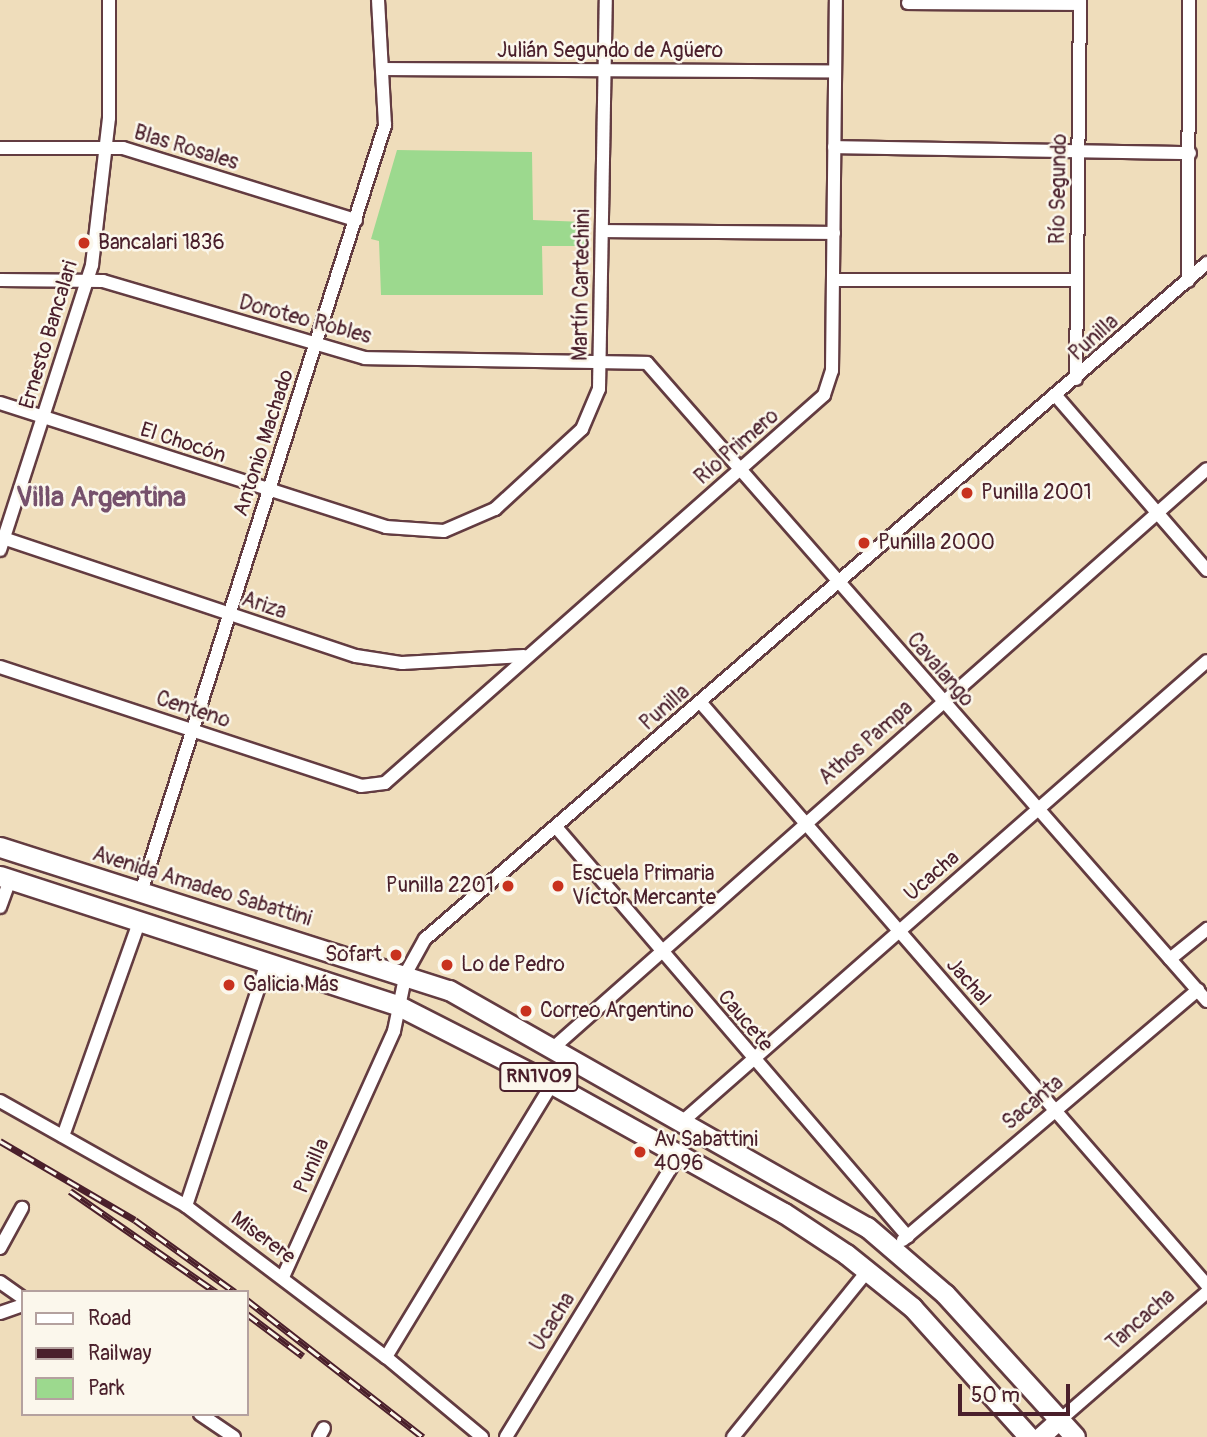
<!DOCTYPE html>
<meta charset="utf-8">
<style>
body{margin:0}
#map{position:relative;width:1207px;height:1437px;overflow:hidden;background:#efddbb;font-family:Pangolin,sans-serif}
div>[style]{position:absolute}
.green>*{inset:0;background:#9cd98e}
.roads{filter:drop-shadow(2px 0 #633c41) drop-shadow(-2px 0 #633c41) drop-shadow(0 2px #633c41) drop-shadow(0 -2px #633c41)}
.street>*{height:12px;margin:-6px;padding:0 6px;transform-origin:6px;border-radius:6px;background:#fff}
.secondary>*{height:18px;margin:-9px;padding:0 9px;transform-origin:9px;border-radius:9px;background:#fff}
.primary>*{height:19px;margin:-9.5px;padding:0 9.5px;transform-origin:9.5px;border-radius:9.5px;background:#fff}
.rail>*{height:7px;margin-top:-3.5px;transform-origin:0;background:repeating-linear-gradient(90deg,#fbf7ec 0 13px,#4a1f2b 0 26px);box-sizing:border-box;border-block:2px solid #4a1f2b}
.dots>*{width:19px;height:19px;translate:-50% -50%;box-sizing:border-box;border:4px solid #fbf7ec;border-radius:50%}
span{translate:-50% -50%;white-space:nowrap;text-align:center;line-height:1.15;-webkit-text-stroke:5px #fbf7ec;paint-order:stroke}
.shield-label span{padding:2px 5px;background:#fbf7ec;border:2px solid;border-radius:5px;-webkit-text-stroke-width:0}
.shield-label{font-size:19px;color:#4a1f2b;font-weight:700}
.street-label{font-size:21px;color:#4a1f2b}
.poi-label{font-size:21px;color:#4a1f2b}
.left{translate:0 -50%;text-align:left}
.right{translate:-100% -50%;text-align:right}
.district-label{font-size:28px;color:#76516c;font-weight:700}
.legend{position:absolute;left:21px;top:1290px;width:228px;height:126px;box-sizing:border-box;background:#fbf7ec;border:2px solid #b4a19f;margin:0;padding:9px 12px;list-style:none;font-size:21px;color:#4a1f2b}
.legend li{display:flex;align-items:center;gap:14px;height:35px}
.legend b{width:35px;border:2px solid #b4a19f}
.scale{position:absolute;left:958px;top:1384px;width:112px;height:32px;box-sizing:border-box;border:4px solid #4a1f2b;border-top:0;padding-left:9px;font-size:21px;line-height:24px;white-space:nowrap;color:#4a1f2b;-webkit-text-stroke:5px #fbf7ec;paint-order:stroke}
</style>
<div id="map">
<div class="green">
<i style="clip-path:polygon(397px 150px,532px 152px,533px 220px,585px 222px,586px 246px,542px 246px,543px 295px,381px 295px,379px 241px,371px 239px)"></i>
</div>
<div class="roads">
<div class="street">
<i style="left:908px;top:3px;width:172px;rotate:0.3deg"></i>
<i style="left:385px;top:69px;width:450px;rotate:0.3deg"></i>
<i style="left:834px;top:147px;width:356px;rotate:1deg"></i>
<i style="left:0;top:148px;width:123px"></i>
<i style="left:123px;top:148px;width:244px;rotate:17.2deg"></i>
<i style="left:603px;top:231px;width:231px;rotate:0.5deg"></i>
<i style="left:0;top:280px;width:103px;rotate:0.6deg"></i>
<i style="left:103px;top:281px;width:273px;rotate:16.4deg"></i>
<i style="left:365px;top:358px;width:282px;rotate:1deg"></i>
<i style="left:647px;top:363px;width:849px;rotate:48.73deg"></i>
<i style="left:834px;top:280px;width:243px"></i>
<i style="left:1188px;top:281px;width:281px;rotate:-89.8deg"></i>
<i style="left:1076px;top:379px;width:379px;rotate:-89.4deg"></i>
<i style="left:1057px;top:397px;width:229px;rotate:49.1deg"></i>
<i style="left:0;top:403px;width:405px;rotate:17.8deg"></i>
<i style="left:386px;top:527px;width:58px;rotate:3.9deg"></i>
<i style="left:444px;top:531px;width:56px;rotate:-23.3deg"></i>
<i style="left:495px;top:509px;width:118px;rotate:-42.6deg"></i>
<i style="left:582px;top:429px;width:43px;rotate:-67deg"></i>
<i style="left:599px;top:389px;width:389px;rotate:-89deg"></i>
<i style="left:0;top:537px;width:375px;rotate:18.5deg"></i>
<i style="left:356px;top:656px;width:47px;rotate:8.7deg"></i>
<i style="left:402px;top:663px;width:122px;rotate:-3.3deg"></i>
<i style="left:0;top:550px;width:299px;rotate:-72.1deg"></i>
<i style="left:92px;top:265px;width:148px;rotate:-83.4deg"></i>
<i style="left:109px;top:118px;width:118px;rotate:-90deg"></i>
<i style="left:0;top:667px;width:380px;rotate:18.2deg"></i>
<i style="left:361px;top:786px;width:24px;rotate:-7deg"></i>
<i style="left:385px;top:783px;width:586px;rotate:-41.47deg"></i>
<i style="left:824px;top:395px;width:25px;rotate:-72deg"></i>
<i style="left:832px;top:371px;width:371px;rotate:-89.4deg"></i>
<i style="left:701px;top:703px;width:771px;rotate:49deg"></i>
<i style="left:556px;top:827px;width:540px;rotate:49.35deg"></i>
<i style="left:141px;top:892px;width:805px;rotate:-72.35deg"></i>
<i style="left:385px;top:125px;width:125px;rotate:-93.2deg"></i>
<i style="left:0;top:907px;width:30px;rotate:-70deg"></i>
<i style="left:1170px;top:959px;width:48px;rotate:-39deg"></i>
<i style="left:553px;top:1048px;width:873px;rotate:-41.52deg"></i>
<i style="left:0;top:1101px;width:214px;rotate:29.4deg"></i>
<i style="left:186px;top:1206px;width:251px;rotate:37.1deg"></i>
<i style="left:386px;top:1357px;width:125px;rotate:39.8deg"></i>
<i style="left:683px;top:1121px;width:697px;rotate:-41.28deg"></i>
<i style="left:63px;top:1136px;width:229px;rotate:-70.4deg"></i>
<i style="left:186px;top:1206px;width:257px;rotate:-71.6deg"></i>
<i style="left:903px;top:1240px;width:387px;rotate:-40.3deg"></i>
<i style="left:0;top:1248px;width:46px;rotate:-61.2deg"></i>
<i style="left:283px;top:1277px;width:270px;rotate:-65.7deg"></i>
<i style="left:394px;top:1031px;width:59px;rotate:-78.3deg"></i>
<i style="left:406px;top:973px;width:39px;rotate:-61deg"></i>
<i style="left:425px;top:939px;width:1034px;rotate:-40.84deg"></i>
<i style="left:0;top:1282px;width:28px;rotate:35deg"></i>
<i style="left:0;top:1313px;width:24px;rotate:-19deg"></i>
<i style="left:386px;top:1357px;width:320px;rotate:-58.7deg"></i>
<i style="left:200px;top:1414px;width:41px;rotate:34.1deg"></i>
<i style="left:1060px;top:1420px;width:195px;rotate:-41deg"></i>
<i style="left:319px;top:1437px;width:10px;rotate:-61deg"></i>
<i style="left:506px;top:1437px;width:329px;rotate:-58.5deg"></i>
<i style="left:733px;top:1437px;width:215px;rotate:-51deg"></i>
</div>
<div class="secondary">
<i style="left:1041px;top:1437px;width:25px;rotate:-42deg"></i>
</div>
<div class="primary">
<i style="left:0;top:847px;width:471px;rotate:17.7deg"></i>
<i style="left:449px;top:990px;width:481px;rotate:29.6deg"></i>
<i style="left:867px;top:1227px;width:103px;rotate:40.7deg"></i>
<i style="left:945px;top:1294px;width:193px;rotate:47.7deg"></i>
<i style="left:0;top:876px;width:417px;rotate:18deg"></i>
<i style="left:397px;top:1005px;width:174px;rotate:27deg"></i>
<i style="left:552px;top:1084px;width:265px;rotate:29.1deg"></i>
<i style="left:784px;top:1213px;width:74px;rotate:33.5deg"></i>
<i style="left:846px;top:1254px;width:85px;rotate:38.8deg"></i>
<i style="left:912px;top:1307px;width:175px;rotate:48deg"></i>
</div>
</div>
<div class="rail">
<i style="left:0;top:1141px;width:156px;rotate:30.3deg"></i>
<i style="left:135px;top:1220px;width:123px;rotate:35.8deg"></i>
<i style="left:70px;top:1191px;width:178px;rotate:34.7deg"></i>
<i style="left:247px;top:1300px;width:223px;rotate:37.9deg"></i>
<i style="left:247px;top:1314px;width:70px;rotate:36.9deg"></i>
</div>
<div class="dots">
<i style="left:84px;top:243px;background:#c8321e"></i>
<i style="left:967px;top:493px;background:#c8321e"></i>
<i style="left:864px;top:543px;background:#c8321e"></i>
<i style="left:508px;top:886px;background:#c8321e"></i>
<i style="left:558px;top:886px;background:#c8321e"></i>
<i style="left:396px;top:955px;background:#c8321e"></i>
<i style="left:447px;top:965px;background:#c8321e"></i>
<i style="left:229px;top:985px;background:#c8321e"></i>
<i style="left:526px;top:1011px;background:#c8321e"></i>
<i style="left:640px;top:1152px;background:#c8321e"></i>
</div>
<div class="shield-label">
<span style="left:539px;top:1077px">RN1V09</span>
</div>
<div class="street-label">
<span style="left:610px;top:51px">Julián Segundo de Agüero</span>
<span style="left:186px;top:148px;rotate:17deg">Blas Rosales</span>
<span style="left:1059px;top:189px;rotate:-89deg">Río Segundo</span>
<span style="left:582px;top:285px;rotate:-89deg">Martín Cartechini</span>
<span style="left:305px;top:320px;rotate:15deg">Doroteo Robles</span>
<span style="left:49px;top:335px;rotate:-73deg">Ernesto Bancalari</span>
<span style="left:1094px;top:338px;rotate:-42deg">Punilla</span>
<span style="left:183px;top:443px;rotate:18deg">El Chocón</span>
<span style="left:264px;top:443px;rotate:-72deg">Antonio Machado</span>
<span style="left:737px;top:447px;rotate:-41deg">Río Primero</span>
<span style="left:264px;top:606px;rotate:18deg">Ariza</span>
<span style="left:940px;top:670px;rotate:49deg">Cavalango</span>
<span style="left:665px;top:708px;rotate:-41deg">Punilla</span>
<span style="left:193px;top:710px;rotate:18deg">Centeno</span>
<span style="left:866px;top:743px;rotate:-41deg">Athos Pampa</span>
<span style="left:932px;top:876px;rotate:-41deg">Ucacha</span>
<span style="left:202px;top:887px;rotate:17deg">Avenida Amadeo Sabattini</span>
<span style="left:968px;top:982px;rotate:49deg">Jachal</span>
<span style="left:745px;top:1021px;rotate:50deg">Caucete</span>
<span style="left:1033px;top:1103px;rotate:-40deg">Sacanta</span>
<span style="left:312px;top:1166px;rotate:-66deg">Punilla</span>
<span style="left:263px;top:1238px;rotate:36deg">Miserere</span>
<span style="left:1141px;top:1320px;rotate:-41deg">Tancacha</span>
<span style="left:553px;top:1322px;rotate:-58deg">Ucacha</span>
</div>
<div class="poi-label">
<span class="left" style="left:98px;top:243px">Bancalari 1836</span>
<span class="left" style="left:981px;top:493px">Punilla 2001</span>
<span class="left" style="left:878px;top:543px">Punilla 2000</span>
<span class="left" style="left:572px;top:886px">Escuela Primaria<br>Víctor Mercante</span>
<span class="right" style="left:494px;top:886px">Punilla 2201</span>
<span class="right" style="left:382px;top:955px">Sofart</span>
<span class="left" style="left:461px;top:965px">Lo de Pedro</span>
<span class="left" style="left:243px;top:985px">Galicia Más</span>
<span class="left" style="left:540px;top:1011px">Correo Argentino</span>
<span class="left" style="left:654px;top:1152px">Av Sabattini<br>4096</span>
</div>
<div class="district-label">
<span style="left:101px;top:498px">Villa Argentina</span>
</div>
<ul class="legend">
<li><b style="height:9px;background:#fff"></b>Road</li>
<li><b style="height:9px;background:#4a1f2b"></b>Railway</li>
<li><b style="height:19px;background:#9cd98e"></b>Park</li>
</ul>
<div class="scale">50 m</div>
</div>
